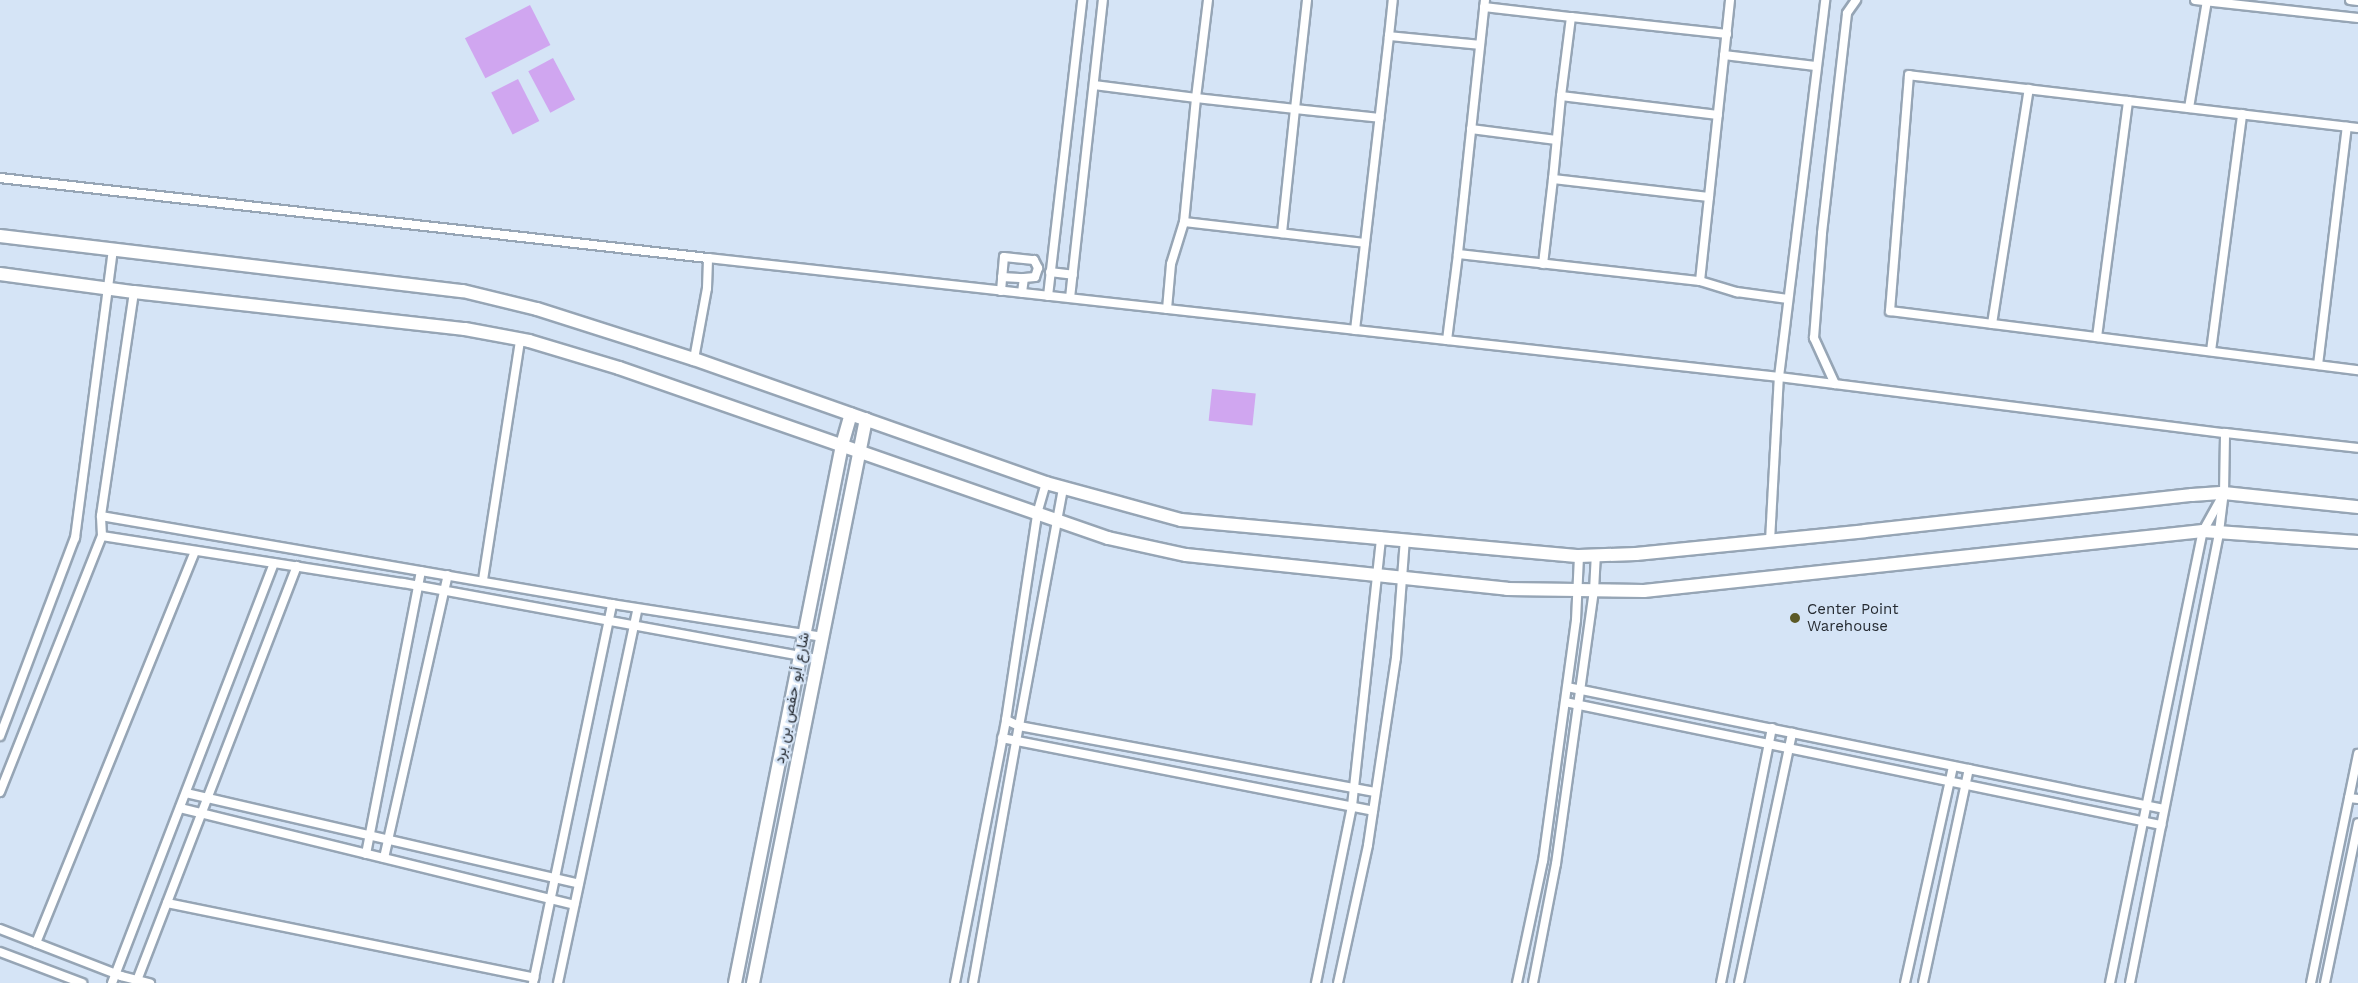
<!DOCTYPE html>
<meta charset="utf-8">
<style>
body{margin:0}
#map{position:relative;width:2358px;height:983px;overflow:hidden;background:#d5e4f6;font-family:"Work Sans",Vazirmatn,sans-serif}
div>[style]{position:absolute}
.green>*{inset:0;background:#d0a6f0;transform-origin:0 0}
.roads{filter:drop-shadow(2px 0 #96a5b5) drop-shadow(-2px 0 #96a5b5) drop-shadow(0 2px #96a5b5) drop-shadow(0 -2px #96a5b5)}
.minor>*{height:8px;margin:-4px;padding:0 4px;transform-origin:4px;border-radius:4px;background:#fff}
.secondary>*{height:12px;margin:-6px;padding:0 6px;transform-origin:6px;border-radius:6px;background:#fff}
.dots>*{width:16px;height:16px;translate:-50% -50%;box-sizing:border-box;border:3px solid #d5e4f6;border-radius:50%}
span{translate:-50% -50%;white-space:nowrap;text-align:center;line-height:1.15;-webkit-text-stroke:4.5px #d5e4f6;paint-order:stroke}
.poi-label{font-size:15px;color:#262b32}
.left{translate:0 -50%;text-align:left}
.street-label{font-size:15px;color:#262b32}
</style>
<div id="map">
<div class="green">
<i style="left:530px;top:5px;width:45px;height:73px;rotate:63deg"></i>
<i style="left:553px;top:58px;width:47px;height:28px;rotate:62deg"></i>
<i style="left:518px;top:79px;width:47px;height:30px;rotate:63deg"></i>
<i style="left:1212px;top:389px;width:44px;height:32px;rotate:6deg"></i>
</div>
<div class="roads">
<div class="minor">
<i style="left:1208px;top:0;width:99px;rotate:97deg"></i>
<i style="left:1196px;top:98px;width:100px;rotate:6.3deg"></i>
<i style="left:1295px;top:109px;width:125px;rotate:96deg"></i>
<i style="left:1307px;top:0;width:110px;rotate:96.3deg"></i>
<i style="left:1295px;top:109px;width:85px;rotate:6deg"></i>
<i style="left:1485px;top:0;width:255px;rotate:96.1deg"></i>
<i style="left:1458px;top:254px;width:244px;rotate:6.4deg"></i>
<i style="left:1700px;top:281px;width:283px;rotate:-83.9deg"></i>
<i style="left:2195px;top:0;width:164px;rotate:6.3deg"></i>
<i style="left:2350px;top:0;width:8px;rotate:7deg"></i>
<i style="left:1484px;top:7px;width:88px;rotate:6.6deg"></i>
<i style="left:1571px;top:17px;width:80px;rotate:97.2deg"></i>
<i style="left:1561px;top:96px;width:158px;rotate:6.9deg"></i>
<i style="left:1571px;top:17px;width:157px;rotate:6.2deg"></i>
<i style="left:1389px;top:36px;width:36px;rotate:-84deg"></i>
<i style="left:1724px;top:55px;width:92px;rotate:6.9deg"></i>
<i style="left:1094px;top:85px;width:103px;rotate:7.3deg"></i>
<i style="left:1196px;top:98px;width:125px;rotate:95.5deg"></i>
<i style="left:1184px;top:222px;width:182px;rotate:6.6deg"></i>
<i style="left:1561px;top:96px;width:83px;rotate:95.5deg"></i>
<i style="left:1553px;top:179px;width:157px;rotate:6.6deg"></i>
<i style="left:2189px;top:108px;width:109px;rotate:-80.5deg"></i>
<i style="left:2358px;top:128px;width:452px;rotate:-173.3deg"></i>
<i style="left:1909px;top:75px;width:237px;rotate:94.6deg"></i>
<i style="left:1890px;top:311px;width:472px;rotate:7.2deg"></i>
<i style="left:1471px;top:129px;width:86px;rotate:7.4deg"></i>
<i style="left:0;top:178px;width:713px;rotate:6.45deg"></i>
<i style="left:1543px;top:264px;width:86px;rotate:-83.3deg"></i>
<i style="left:1050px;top:272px;width:23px;rotate:7deg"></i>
<i style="left:1002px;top:277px;width:22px;rotate:3deg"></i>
<i style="left:1700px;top:281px;width:39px;rotate:17deg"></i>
<i style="left:1737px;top:292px;width:51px;rotate:7.8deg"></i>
<i style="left:1001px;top:291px;width:34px;rotate:-85deg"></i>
<i style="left:1004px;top:257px;width:30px;rotate:6deg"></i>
<i style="left:1034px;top:260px;width:9px;rotate:63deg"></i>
<i style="left:1038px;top:268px;width:9px;rotate:108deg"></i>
<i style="left:1035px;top:277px;width:11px;rotate:175deg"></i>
<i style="left:1024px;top:278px;width:15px;rotate:98deg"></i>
<i style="left:134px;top:292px;width:226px;rotate:98.4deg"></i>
<i style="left:101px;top:516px;width:519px;rotate:9.77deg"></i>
<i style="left:1048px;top:296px;width:298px;rotate:-83.4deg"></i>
<i style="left:1070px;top:298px;width:300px;rotate:-83.7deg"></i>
<i style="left:1167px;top:309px;width:45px;rotate:-84.9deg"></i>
<i style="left:1171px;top:264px;width:44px;rotate:-72.8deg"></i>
<i style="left:1992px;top:324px;width:238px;rotate:-81.1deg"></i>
<i style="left:1355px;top:330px;width:296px;rotate:-83.4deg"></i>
<i style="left:1389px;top:36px;width:91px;rotate:5.6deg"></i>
<i style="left:2097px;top:337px;width:238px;rotate:-82.5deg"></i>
<i style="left:1447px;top:340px;width:87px;rotate:-82.7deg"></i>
<i style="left:2211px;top:351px;width:239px;rotate:-82.5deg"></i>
<i style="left:694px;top:359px;width:72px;rotate:-79.6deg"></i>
<i style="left:707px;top:288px;width:30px;rotate:-88deg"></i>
<i style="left:708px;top:258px;width:1078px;rotate:6.34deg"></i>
<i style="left:1779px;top:377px;width:450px;rotate:7.2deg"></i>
<i style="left:2318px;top:365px;width:240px;rotate:-83.1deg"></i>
<i style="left:1835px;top:384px;width:51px;rotate:-114.5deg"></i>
<i style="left:1814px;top:338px;width:105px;rotate:-85.6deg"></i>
<i style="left:1822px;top:233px;width:221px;rotate:-83.5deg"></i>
<i style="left:1847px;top:13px;width:16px;rotate:-55deg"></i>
<i style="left:102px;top:536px;width:305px;rotate:8.9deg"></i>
<i style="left:403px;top:583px;width:422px;rotate:10.4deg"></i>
<i style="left:1770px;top:541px;width:164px;rotate:-86.9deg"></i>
<i style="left:1779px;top:377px;width:380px;rotate:-83deg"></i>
<i style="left:483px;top:580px;width:243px;rotate:-81.2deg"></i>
<i style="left:1567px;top:687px;width:609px;rotate:11.55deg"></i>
<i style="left:1565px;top:702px;width:609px;rotate:11.66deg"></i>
<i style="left:1006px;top:720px;width:14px;rotate:25deg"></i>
<i style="left:1019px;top:726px;width:242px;rotate:-79.5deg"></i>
<i style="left:0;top:736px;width:212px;rotate:-69.3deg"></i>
<i style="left:75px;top:538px;width:292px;rotate:-82.5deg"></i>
<i style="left:1002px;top:738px;width:378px;rotate:11.1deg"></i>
<i style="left:0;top:792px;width:276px;rotate:-68.3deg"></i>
<i style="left:102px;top:536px;width:20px;rotate:-93deg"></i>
<i style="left:186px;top:793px;width:403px;rotate:13deg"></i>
<i style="left:2349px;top:798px;width:9px;rotate:6deg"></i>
<i style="left:180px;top:808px;width:406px;rotate:13.8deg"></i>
<i style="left:366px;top:854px;width:288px;rotate:-79deg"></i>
<i style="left:384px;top:858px;width:290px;rotate:-77.3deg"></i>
<i style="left:167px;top:903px;width:375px;rotate:11.5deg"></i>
<i style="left:0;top:929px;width:130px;rotate:21.2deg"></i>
<i style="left:121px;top:976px;width:30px;rotate:14deg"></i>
<i style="left:36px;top:943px;width:423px;rotate:-67.9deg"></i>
<i style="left:0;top:952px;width:88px;rotate:20.7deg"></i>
<i style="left:112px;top:983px;width:450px;rotate:-68.9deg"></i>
<i style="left:136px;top:983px;width:447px;rotate:-68.9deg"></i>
<i style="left:533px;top:983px;width:387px;rotate:-78.2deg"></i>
<i style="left:612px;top:604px;width:213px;rotate:8.9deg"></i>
<i style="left:558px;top:983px;width:381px;rotate:-78deg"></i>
<i style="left:955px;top:983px;width:268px;rotate:-79deg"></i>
<i style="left:1006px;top:720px;width:208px;rotate:-81.4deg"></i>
<i style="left:1037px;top:514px;width:32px;rotate:-74deg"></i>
<i style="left:973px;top:983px;width:261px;rotate:-79.9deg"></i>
<i style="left:1019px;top:726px;width:362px;rotate:10.5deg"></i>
<i style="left:1316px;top:983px;width:181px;rotate:-78.5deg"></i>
<i style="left:1352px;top:806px;width:271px;rotate:-83.8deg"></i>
<i style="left:1338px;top:983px;width:141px;rotate:-77.7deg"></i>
<i style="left:1368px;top:845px;width:189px;rotate:-81.5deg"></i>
<i style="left:1396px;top:658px;width:119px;rotate:-85.7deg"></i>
<i style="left:1517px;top:983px;width:125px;rotate:-78deg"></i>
<i style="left:1543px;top:861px;width:243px;rotate:-82.2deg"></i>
<i style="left:1576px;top:620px;width:64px;rotate:-87.3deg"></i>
<i style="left:1533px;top:983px;width:121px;rotate:-79.1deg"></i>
<i style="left:1556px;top:864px;width:276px;rotate:-82.1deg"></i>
<i style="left:1594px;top:591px;width:36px;rotate:-87deg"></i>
<i style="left:1721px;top:983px;width:260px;rotate:-78.7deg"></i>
<i style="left:1739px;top:983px;width:256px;rotate:-78deg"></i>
<i style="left:1905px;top:983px;width:222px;rotate:-77.5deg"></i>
<i style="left:1923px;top:983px;width:219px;rotate:-77.9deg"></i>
<i style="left:2110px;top:983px;width:461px;rotate:-78.4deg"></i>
<i style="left:2203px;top:531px;width:37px;rotate:-61deg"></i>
<i style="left:2130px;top:983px;width:460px;rotate:-78.8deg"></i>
<i style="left:2219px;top:532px;width:39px;rotate:-83deg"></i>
<i style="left:2224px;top:493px;width:60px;rotate:-89deg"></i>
<i style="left:2225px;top:433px;width:134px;rotate:6.4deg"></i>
<i style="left:2311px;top:983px;width:234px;rotate:-78.4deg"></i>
<i style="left:2325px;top:983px;width:163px;rotate:-78.3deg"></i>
</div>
<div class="secondary">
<i style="left:0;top:236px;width:466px;rotate:6.8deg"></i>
<i style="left:463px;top:291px;width:76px;rotate:13.7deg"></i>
<i style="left:537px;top:309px;width:165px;rotate:17.7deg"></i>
<i style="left:694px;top:359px;width:373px;rotate:19.4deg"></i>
<i style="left:1046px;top:483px;width:140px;rotate:15.3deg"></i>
<i style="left:1181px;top:520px;width:400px;rotate:5.2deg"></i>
<i style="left:1579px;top:556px;width:57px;rotate:-2deg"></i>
<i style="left:1636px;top:554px;width:230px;rotate:-5.7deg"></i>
<i style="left:1865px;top:531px;width:329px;rotate:-6.3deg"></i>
<i style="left:2192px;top:495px;width:32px;rotate:-4deg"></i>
<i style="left:2224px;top:493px;width:135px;rotate:6deg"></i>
<i style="left:0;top:274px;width:135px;rotate:7.7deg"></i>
<i style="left:134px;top:292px;width:333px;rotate:6.4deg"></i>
<i style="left:465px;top:329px;width:65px;rotate:10.6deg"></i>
<i style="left:529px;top:341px;width:94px;rotate:16.7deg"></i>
<i style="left:619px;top:368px;width:518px;rotate:19.17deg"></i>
<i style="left:1108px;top:538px;width:80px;rotate:12.3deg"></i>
<i style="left:1186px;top:555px;width:323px;rotate:6deg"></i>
<i style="left:1507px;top:589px;width:137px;rotate:0.8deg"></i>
<i style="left:1644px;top:591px;width:562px;rotate:-6.13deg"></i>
<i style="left:2203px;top:531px;width:155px;rotate:4.1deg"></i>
<i style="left:735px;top:983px;width:549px;rotate:-78.75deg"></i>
<i style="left:842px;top:445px;width:32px;rotate:-74deg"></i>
<i style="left:753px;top:983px;width:575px;rotate:-78.67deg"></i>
</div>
</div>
<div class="dots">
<i style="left:1795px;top:618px;background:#5b5926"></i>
</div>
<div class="poi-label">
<span class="left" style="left:1807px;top:618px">Center Point<br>Warehouse</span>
</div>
<div class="street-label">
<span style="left:792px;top:698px;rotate:-79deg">شارع أبو حفص بن برد</span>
</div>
</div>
